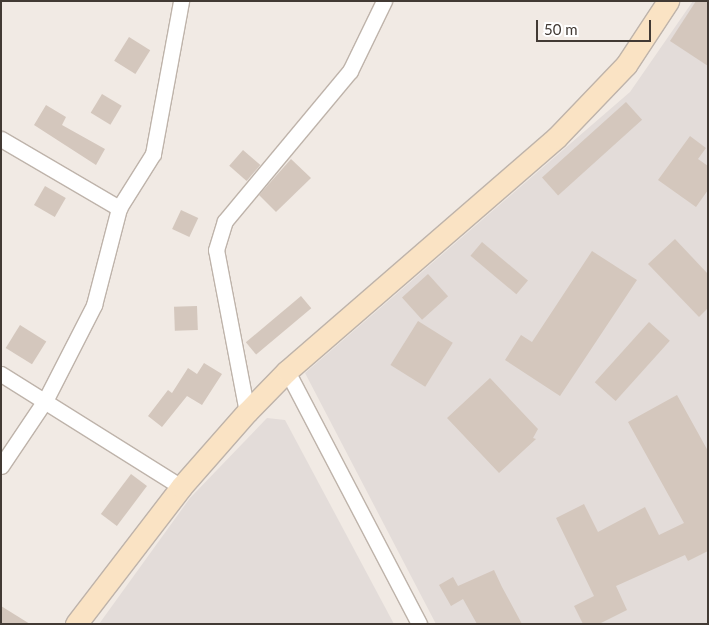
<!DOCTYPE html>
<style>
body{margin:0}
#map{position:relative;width:709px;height:625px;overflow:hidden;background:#f1eae4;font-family:Lato,sans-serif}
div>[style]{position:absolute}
.industrial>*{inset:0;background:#e3dcd9}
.building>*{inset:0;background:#d4c7bd;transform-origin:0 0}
.roads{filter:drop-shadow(1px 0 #beb3aa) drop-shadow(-1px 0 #beb3aa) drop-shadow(0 1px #beb3aa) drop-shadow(0 -1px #beb3aa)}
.street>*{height:15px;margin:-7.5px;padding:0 7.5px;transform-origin:7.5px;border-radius:7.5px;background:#fff}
.secondary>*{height:21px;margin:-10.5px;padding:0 10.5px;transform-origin:10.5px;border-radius:10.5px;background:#fae3c4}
span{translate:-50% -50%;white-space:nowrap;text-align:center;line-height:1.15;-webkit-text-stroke:4px #fff;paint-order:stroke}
.frame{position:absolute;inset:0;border:2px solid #423a34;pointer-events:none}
.scale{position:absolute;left:536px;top:20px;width:115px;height:22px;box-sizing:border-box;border:2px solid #423a34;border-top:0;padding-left:6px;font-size:15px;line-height:18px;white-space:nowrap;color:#423a34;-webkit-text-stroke:4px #fff;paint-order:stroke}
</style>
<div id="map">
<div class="industrial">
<i style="clip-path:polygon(693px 1px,708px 1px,708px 624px,436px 624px,305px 373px,630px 92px)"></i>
<i style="clip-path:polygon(267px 418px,285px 420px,394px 624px,99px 624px,190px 498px)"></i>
</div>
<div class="building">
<i style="clip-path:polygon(696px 1px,708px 1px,708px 66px,670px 41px)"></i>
<i style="left:129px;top:37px;width:25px;height:28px;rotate:32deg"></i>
<i style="left:102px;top:94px;width:23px;height:22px;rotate:31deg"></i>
<i style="left:626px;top:102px;width:24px;height:113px;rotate:48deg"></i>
<i style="clip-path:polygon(46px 105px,66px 117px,62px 125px,105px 149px,96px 165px,34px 125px)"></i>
<i style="clip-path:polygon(690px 136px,706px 148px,698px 159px,708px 166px,708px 190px,696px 207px,658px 180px)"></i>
<i style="left:243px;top:150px;width:23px;height:21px;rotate:41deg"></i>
<i style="clip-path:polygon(291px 159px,311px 178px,276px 212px,259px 195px)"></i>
<i style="left:45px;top:186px;width:24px;height:22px;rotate:30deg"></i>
<i style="left:181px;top:210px;width:19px;height:21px;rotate:25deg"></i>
<i style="clip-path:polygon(675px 239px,708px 274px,708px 308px,699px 317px,648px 264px)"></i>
<i style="left:482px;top:242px;width:60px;height:18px;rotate:40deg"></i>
<i style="clip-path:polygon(592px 251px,637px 280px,560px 396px,505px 360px,521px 335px,532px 342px)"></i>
<i style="left:428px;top:274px;width:30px;height:35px;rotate:48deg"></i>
<i style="left:301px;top:296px;width:16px;height:72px;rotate:50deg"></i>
<i style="left:197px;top:306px;width:24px;height:23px;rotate:88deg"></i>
<i style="left:418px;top:321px;width:41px;height:52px;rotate:32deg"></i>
<i style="left:649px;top:322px;width:28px;height:81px;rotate:42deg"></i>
<i style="left:20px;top:325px;width:31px;height:27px;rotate:32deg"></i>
<i style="clip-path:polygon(204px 363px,222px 374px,202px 405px,187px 396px,162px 427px,148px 416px,168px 390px,172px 393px,188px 368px,197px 374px)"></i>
<i style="clip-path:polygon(490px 378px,538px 429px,533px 438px,536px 439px,499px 473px,447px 418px)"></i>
<i style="clip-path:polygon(677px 395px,708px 451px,708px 551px,688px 561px,685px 555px,616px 586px,627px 610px,599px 624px,583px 624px,574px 606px,594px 596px,556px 518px,584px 504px,598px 532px,645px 507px,659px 535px,684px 523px,628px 422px)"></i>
<i style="left:131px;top:474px;width:20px;height:50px;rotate:37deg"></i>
<i style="clip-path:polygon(494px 570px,502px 587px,522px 624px,477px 624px,463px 599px,451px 606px,439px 585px,453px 577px,458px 586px)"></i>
<i style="clip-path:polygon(1px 606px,30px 624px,1px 624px)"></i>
</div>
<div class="roads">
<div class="street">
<i style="left:1px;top:139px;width:137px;rotate:30.3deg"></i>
<i style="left:287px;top:371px;width:285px;rotate:62.4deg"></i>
<i style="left:1px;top:374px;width:213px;rotate:32.1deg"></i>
<i style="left:247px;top:412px;width:165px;rotate:-100.8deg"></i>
<i style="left:216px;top:250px;width:30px;rotate:-73deg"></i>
<i style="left:225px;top:221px;width:195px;rotate:-50.2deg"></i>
<i style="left:350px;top:71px;width:78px;rotate:-64.1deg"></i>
<i style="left:1px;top:466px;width:81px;rotate:-56.1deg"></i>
<i style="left:46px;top:399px;width:106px;rotate:-62.9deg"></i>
<i style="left:94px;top:305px;width:100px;rotate:-75.5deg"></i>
<i style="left:119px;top:208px;width:64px;rotate:-57.8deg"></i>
<i style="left:153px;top:154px;width:156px;rotate:-79.6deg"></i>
</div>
<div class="secondary">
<i style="left:76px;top:624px;width:173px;rotate:-52.5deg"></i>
<i style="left:181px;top:487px;width:100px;rotate:-48.7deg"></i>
<i style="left:247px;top:412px;width:57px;rotate:-45.7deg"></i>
<i style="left:287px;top:371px;width:356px;rotate:-40.9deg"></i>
<i style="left:556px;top:138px;width:101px;rotate:-46.2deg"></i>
<i style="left:626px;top:65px;width:77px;rotate:-56.7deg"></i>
</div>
</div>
<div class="frame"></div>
<div class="scale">50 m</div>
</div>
